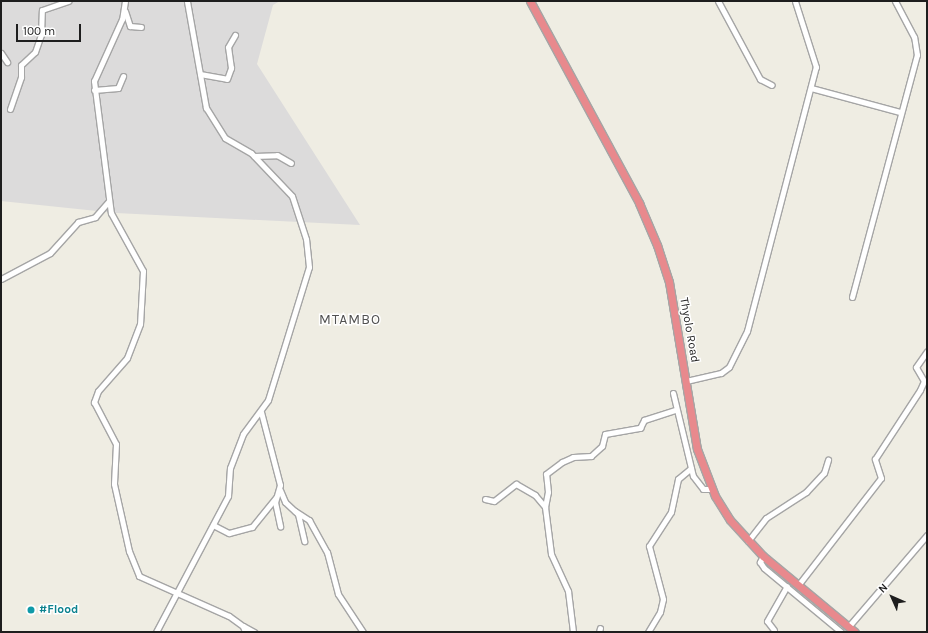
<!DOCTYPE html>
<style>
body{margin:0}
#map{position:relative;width:928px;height:633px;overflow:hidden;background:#efede3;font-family:Karla,sans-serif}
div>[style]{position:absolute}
.residential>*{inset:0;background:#dcdbdb}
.roads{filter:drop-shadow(1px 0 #a5a5a5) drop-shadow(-1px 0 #a5a5a5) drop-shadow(0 1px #a5a5a5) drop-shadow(0 -1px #a5a5a5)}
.minor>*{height:5px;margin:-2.5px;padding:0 2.5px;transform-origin:2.5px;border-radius:2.5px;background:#fff}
.highway>*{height:7px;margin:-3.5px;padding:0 3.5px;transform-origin:3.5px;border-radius:3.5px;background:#e8898d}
.dots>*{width:11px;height:11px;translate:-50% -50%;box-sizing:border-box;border:2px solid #fff;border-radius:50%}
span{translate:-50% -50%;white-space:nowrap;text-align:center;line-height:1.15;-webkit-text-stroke:3px #fff;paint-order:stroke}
.street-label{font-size:12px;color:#1e1e1e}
.culture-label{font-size:12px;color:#0d838f;font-weight:700}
.left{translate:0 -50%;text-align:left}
.quarter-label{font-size:14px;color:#515151;letter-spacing:1px}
.frame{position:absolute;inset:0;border:2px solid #1e1e1e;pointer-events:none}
.north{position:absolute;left:872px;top:577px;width:40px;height:40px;-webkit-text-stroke:3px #fff;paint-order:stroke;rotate:315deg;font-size:11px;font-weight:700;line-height:16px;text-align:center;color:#1e1e1e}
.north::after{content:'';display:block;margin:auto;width:14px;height:18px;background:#1e1e1e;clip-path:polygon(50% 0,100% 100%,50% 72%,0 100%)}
.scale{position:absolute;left:16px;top:24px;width:65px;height:18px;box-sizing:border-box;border:2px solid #1e1e1e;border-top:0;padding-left:5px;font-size:12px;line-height:14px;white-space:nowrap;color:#1e1e1e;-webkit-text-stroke:3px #fff;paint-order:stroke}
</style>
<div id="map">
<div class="residential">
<i style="clip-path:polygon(1px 1px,280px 1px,273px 5px,257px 64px,360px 225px,116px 213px,1px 201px)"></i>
</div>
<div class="roads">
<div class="minor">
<i style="left:125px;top:1px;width:18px;rotate:99deg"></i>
<i style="left:122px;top:19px;width:68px;rotate:114.3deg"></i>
<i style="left:94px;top:81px;width:133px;rotate:82.7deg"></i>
<i style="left:111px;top:213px;width:66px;rotate:61.1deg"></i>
<i style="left:143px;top:271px;width:53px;rotate:93.2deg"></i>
<i style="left:140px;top:324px;width:36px;rotate:111deg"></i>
<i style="left:127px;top:358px;width:44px;rotate:131.3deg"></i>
<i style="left:98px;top:391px;width:12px;rotate:110deg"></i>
<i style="left:94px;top:402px;width:47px;rotate:62.4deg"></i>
<i style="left:116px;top:444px;width:40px;rotate:92.9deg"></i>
<i style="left:114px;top:484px;width:69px;rotate:77.4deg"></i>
<i style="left:129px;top:551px;width:27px;rotate:68deg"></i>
<i style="left:139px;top:576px;width:98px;rotate:24deg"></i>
<i style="left:229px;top:616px;width:17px;rotate:36deg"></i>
<i style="left:243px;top:626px;width:6px;rotate:72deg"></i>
<i style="left:718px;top:1px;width:89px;rotate:61.7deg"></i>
<i style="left:760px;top:79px;width:13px;rotate:27deg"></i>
<i style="left:125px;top:11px;width:16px;rotate:72deg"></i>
<i style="left:130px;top:26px;width:11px;rotate:5deg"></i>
<i style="left:1px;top:53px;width:11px;rotate:56deg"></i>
<i style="left:200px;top:74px;width:27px;rotate:10deg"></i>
<i style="left:227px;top:79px;width:12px;rotate:-70deg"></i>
<i style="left:231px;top:68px;width:21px;rotate:-98deg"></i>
<i style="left:228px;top:47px;width:14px;rotate:-60deg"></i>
<i style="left:811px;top:88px;width:92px;rotate:15.1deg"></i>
<i style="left:94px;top:90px;width:24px;rotate:-5deg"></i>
<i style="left:118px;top:88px;width:13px;rotate:-67deg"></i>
<i style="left:10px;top:109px;width:34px;rotate:-71deg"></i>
<i style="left:21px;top:77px;width:12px;rotate:-90deg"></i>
<i style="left:21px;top:65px;width:19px;rotate:-43deg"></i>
<i style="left:35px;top:52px;width:18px;rotate:-71deg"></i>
<i style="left:41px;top:35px;width:25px;rotate:-88deg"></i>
<i style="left:42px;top:10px;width:28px;rotate:-19deg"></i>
<i style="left:254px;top:156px;width:23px;rotate:-2deg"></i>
<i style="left:277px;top:155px;width:16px;rotate:30deg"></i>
<i style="left:1px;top:279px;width:55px;rotate:-28deg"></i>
<i style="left:50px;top:253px;width:42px;rotate:-47.9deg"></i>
<i style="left:78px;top:222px;width:18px;rotate:-16deg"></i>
<i style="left:95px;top:217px;width:21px;rotate:-49deg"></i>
<i style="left:852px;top:297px;width:251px;rotate:-75deg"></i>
<i style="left:917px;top:55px;width:18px;rotate:-99deg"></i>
<i style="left:914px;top:37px;width:41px;rotate:-117.8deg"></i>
<i style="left:686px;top:381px;width:36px;rotate:-13deg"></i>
<i style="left:721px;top:373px;width:10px;rotate:-37deg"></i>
<i style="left:729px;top:367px;width:40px;rotate:-63.4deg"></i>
<i style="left:747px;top:331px;width:273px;rotate:-75.4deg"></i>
<i style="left:816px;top:67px;width:69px;rotate:-107.7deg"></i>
<i style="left:673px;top:393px;width:85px;rotate:76.5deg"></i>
<i style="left:693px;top:476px;width:16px;rotate:52deg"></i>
<i style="left:703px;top:489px;width:8px"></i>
<i style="left:261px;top:412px;width:75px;rotate:75.4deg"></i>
<i style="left:280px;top:485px;width:18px;rotate:106deg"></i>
<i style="left:275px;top:502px;width:25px;rotate:78deg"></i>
<i style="left:280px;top:490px;width:13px;rotate:67deg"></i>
<i style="left:285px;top:502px;width:18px;rotate:43deg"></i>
<i style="left:298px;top:514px;width:28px;rotate:77deg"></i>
<i style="left:485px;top:499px;width:9px;rotate:13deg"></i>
<i style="left:494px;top:501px;width:28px;rotate:-38deg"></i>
<i style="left:516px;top:484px;width:22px;rotate:30deg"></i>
<i style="left:535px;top:495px;width:16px;rotate:50deg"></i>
<i style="left:545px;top:507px;width:47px;rotate:82.7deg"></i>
<i style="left:551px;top:554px;width:41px;rotate:65.3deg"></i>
<i style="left:568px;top:591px;width:41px;rotate:83deg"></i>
<i style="left:545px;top:507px;width:15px;rotate:-79deg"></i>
<i style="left:548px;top:492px;width:18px;rotate:-96deg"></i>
<i style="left:546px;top:474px;width:20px;rotate:-37deg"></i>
<i style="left:562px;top:462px;width:12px;rotate:-24deg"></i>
<i style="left:573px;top:457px;width:18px;rotate:-3deg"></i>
<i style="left:591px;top:456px;width:15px;rotate:-42deg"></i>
<i style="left:602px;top:446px;width:12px;rotate:-76deg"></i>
<i style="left:605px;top:434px;width:36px;rotate:-10deg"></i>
<i style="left:640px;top:428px;width:9px;rotate:-63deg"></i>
<i style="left:644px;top:420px;width:33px;rotate:-18deg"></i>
<i style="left:295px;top:511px;width:17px;rotate:33deg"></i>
<i style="left:309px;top:520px;width:37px;rotate:61deg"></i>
<i style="left:327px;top:552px;width:43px;rotate:75.3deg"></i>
<i style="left:338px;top:594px;width:45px;rotate:56.7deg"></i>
<i style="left:213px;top:525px;width:18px;rotate:27deg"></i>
<i style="left:229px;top:533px;width:24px;rotate:-15deg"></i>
<i style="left:252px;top:527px;width:38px;rotate:-51deg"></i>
<i style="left:748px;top:541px;width:29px;rotate:-52deg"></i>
<i style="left:766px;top:518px;width:48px;rotate:-33deg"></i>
<i style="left:806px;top:492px;width:26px;rotate:-47deg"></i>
<i style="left:824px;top:473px;width:14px;rotate:-73deg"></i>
<i style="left:763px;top:556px;width:7px;rotate:117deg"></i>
<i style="left:760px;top:562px;width:7px;rotate:56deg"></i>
<i style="left:764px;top:568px;width:100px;rotate:39.7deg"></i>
<i style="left:799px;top:584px;width:134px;rotate:-52.3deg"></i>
<i style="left:881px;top:478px;width:20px;rotate:-108deg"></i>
<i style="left:875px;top:459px;width:82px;rotate:-56.9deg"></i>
<i style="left:920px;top:390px;width:10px;rotate:-66deg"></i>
<i style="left:924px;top:381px;width:16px;rotate:-120deg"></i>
<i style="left:916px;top:367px;width:19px;rotate:-55deg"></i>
<i style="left:243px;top:626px;width:13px;rotate:29deg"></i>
<i style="left:849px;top:626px;width:120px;rotate:-49.4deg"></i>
<i style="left:774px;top:630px;width:11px;rotate:-128deg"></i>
<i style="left:767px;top:621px;width:40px;rotate:-60.3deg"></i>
<i style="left:156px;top:632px;width:154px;rotate:-62.1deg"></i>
<i style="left:228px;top:496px;width:28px;rotate:-86deg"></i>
<i style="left:230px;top:468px;width:36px;rotate:-69deg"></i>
<i style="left:243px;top:434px;width:42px;rotate:-53.7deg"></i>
<i style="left:268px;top:400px;width:139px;rotate:-72.9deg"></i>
<i style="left:309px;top:267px;width:28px;rotate:-96deg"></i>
<i style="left:306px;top:239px;width:45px;rotate:-108deg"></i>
<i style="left:292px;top:196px;width:59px;rotate:-133.6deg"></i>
<i style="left:251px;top:153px;width:30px;rotate:-150deg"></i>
<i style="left:225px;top:138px;width:36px;rotate:-122deg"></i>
<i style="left:206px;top:108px;width:109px;rotate:-100.1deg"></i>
<i style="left:599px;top:632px;width:4px;rotate:-76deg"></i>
<i style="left:648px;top:632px;width:23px;rotate:-59deg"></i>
<i style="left:660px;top:612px;width:13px;rotate:-77deg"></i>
<i style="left:663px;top:599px;width:55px;rotate:-104.8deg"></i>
<i style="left:649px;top:546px;width:40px;rotate:-57.1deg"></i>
<i style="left:671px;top:512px;width:34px;rotate:-78deg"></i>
<i style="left:678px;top:479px;width:17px;rotate:-40deg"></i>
</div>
<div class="highway">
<i style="left:530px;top:1px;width:230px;rotate:61.6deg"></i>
<i style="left:639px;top:203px;width:46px;rotate:66.8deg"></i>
<i style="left:657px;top:245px;width:39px;rotate:72deg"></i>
<i style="left:669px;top:282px;width:169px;rotate:80.5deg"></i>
<i style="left:697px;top:449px;width:50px;rotate:69deg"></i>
<i style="left:715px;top:496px;width:28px;rotate:58deg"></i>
<i style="left:730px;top:520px;width:49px;rotate:47.5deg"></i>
<i style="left:763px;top:556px;width:119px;rotate:39.6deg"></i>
</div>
</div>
<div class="dots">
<i style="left:31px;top:610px;background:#0f9aa8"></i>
</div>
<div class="street-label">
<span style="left:689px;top:330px;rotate:80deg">Thyolo Road</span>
</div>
<div class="culture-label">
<span class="left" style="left:39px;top:610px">#Flood</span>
</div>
<div class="quarter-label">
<span style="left:350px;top:320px">MTAMBO</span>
</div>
<div class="frame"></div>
<div class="north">N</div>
<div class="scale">100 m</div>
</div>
